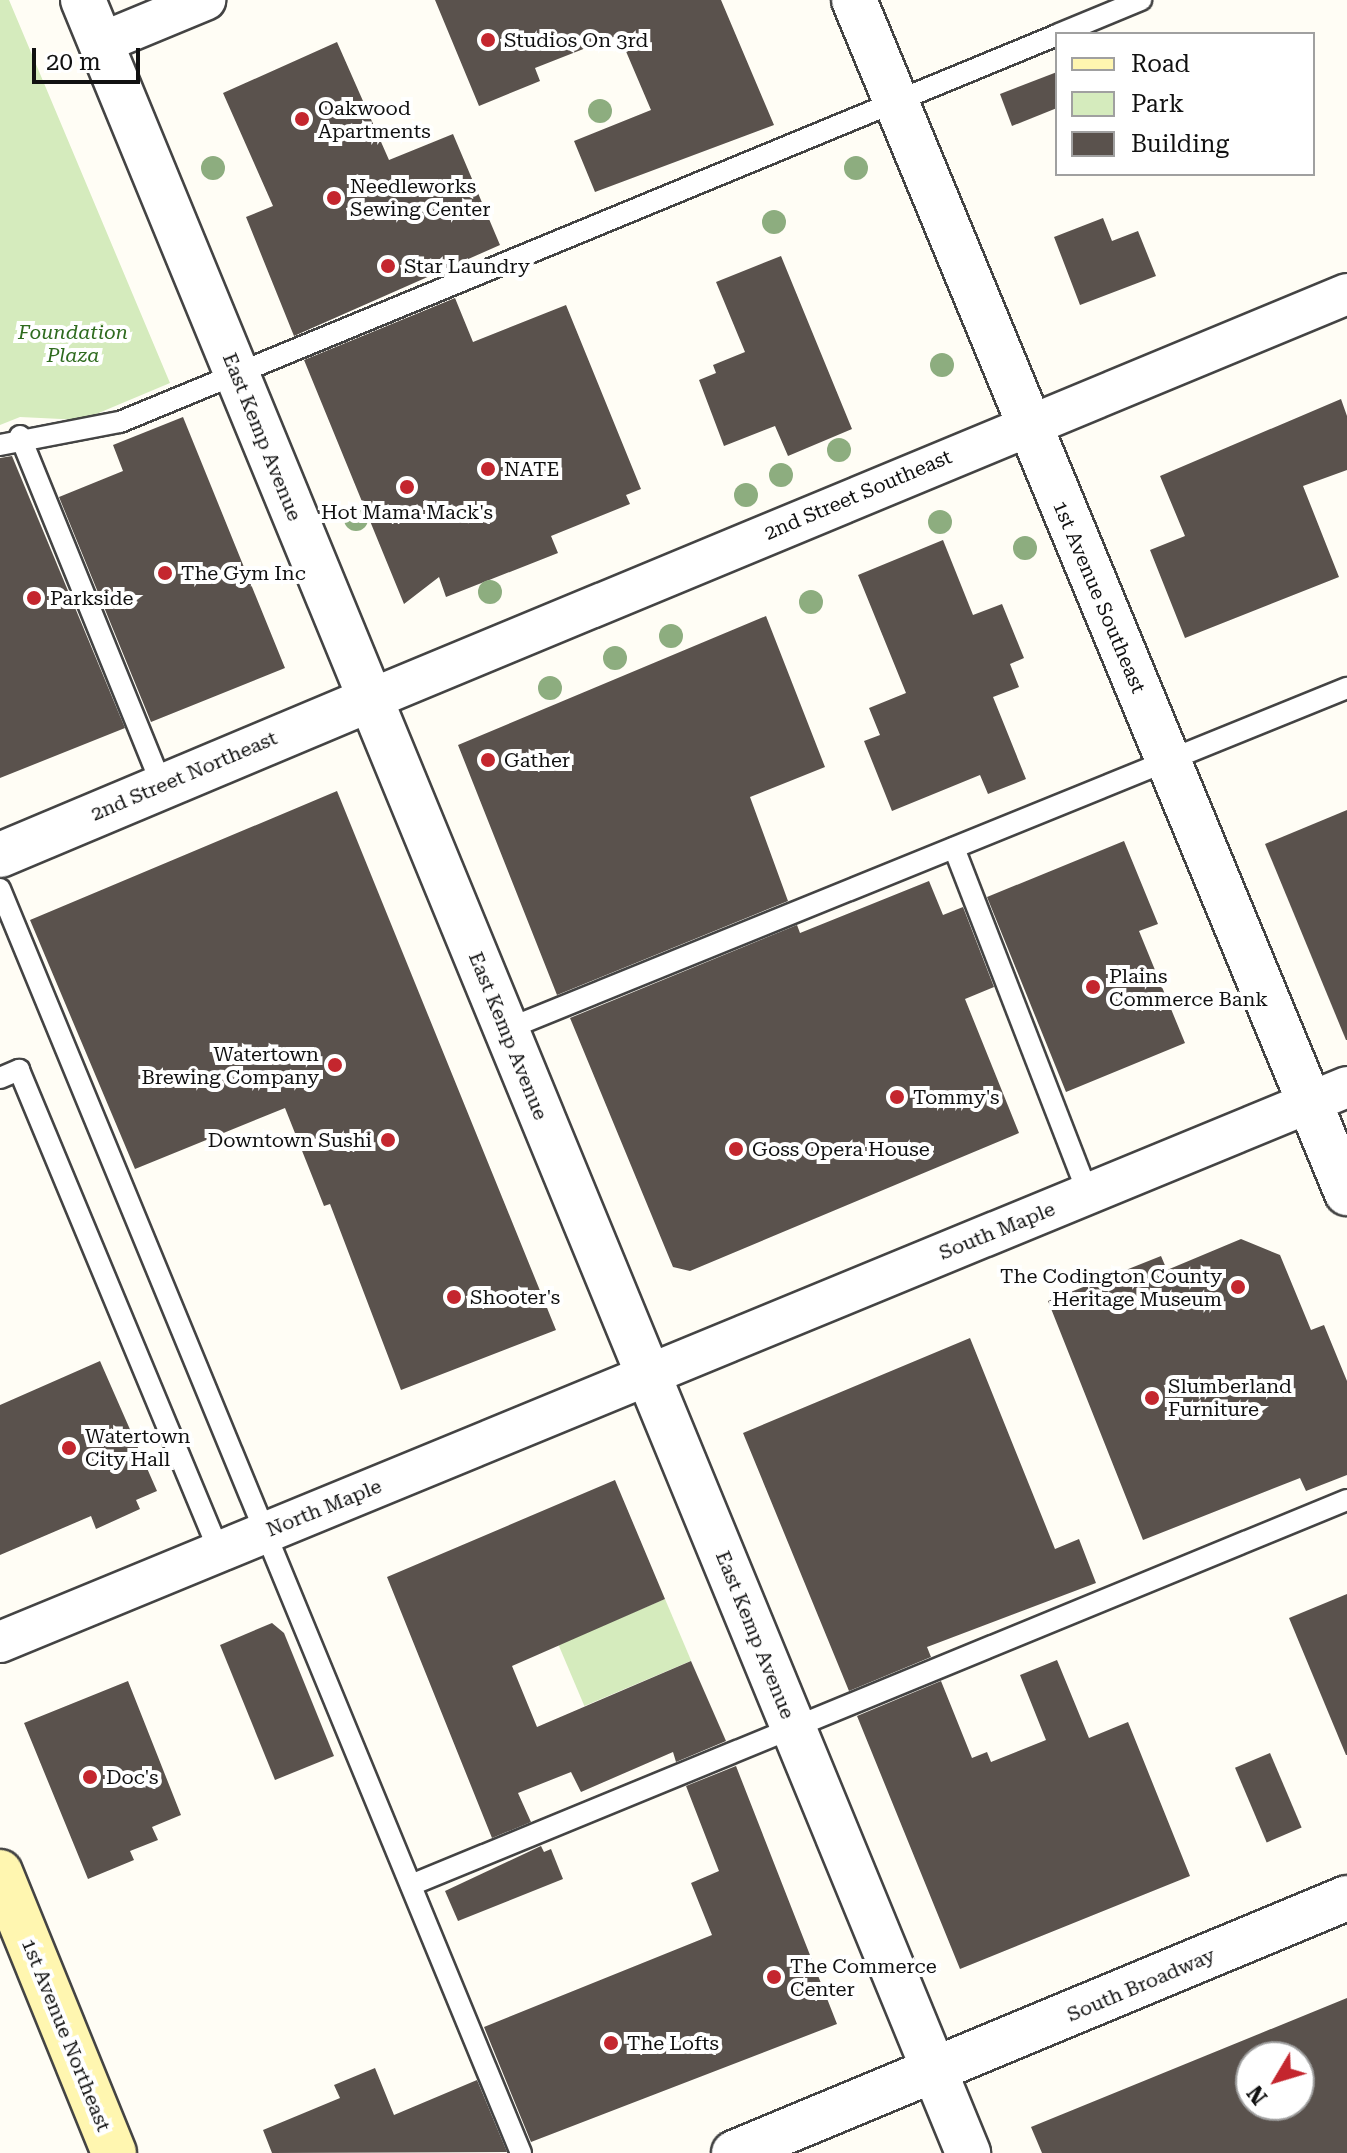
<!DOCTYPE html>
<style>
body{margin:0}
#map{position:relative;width:1347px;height:2153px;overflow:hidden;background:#fffdf5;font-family:"Roboto Serif",serif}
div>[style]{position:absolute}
.green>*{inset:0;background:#d5ebbd;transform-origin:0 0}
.building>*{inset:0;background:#5a524d;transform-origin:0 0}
.roads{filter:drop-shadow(2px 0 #444) drop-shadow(-2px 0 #444) drop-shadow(0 2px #444) drop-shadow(0 -2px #444)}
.service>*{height:20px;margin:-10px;padding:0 10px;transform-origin:10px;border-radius:10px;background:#fff}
.minor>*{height:40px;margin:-20px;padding:0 20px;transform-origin:20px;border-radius:20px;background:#fff}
.tertiary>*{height:44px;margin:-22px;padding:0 22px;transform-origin:22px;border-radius:22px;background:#fff}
.secondary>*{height:44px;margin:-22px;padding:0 22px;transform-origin:22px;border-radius:22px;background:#fff6b0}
.trees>*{width:24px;height:24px;margin:-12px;border-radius:50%;background:#8dad7f}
.dots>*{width:22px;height:22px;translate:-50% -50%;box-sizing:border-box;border:4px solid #fff;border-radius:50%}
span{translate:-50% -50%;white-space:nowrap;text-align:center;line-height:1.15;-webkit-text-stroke:8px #fff;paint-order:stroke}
.poi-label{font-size:20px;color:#111}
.left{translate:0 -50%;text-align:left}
.right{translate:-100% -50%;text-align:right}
.park-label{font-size:20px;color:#2f6b1f;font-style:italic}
.street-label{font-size:20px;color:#111}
.legend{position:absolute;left:1055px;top:32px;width:260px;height:144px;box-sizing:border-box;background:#fff;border:2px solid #a0a0a0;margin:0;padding:10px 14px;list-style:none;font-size:24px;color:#111}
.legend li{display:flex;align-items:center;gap:16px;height:40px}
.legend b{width:40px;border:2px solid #a0a0a0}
.north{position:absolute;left:1235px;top:2041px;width:80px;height:80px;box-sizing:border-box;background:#fff;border:2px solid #a0a0a0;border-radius:50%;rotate:232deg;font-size:22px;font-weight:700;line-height:32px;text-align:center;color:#111}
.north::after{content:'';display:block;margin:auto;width:28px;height:36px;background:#c4262e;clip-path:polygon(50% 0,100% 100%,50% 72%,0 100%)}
.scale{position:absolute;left:32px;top:48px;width:108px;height:36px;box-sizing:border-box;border:4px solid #111;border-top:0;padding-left:10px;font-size:24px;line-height:28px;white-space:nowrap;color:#111;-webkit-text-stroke:6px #fff;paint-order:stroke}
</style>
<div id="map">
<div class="green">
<i style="clip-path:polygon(0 0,9px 0,170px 383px,82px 420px,20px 417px,0 425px)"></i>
<i style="left:665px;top:1599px;width:67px;height:116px;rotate:67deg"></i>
</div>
<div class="building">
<i style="clip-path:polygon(435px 0,721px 0,774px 125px,595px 192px,574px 141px,651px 110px,619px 35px,535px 68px,540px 81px,479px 106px)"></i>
<i style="clip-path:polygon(337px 42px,389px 160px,453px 134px,500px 245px,294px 336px,246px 217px,273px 206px,223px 93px)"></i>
<i style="clip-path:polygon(1057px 72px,1057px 108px,1012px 126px,1000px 94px)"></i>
<i style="clip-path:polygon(1103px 218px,1112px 241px,1138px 231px,1156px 276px,1080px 305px,1054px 237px)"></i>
<i style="clip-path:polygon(781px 256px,852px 429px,788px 456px,775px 426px,724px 446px,699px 380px,716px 373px,713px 365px,745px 352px,716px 282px)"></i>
<i style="clip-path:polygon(455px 298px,473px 342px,566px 305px,641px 489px,626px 495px,630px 504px,551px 536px,558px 553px,446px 597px,439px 577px,404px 604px,304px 360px)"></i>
<i style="clip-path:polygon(1341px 399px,1347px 416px,1347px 470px,1303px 486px,1339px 577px,1185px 638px,1150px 550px,1185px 536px,1160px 476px)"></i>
<i style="clip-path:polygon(183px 417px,285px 668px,151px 722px,59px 497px,123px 471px,113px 445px)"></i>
<i style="clip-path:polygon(12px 456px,125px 728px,0 778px,0 458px)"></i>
<i style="clip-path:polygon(943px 540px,973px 615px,1002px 604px,1024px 658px,1010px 664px,1019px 687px,993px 697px,1026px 779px,988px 794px,980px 775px,892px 811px,864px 741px,880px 735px,869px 708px,906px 693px,858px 575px)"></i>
<i style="clip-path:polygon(766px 616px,825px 767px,750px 797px,788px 901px,557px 995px,458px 745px)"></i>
<i style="clip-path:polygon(337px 791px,556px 1330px,401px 1390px,330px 1204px,324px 1206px,285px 1108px,135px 1169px,30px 920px)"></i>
<i style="clip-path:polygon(1347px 810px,1347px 1040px,1346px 1040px,1265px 844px)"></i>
<i style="clip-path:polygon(1124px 841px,1158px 924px,1139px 931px,1185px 1043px,1066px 1092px,987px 897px)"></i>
<i style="clip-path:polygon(929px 881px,943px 915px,963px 907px,994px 987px,965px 999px,1019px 1133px,690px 1271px,673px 1267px,570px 1018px,797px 925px,800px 933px)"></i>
<i style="clip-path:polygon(1241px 1239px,1280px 1255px,1311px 1330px,1324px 1325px,1347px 1381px,1347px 1475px,1306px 1491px,1300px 1478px,1143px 1540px,1048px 1301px,1161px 1256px,1167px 1270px)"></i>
<i style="clip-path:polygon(970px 1338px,1055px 1549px,1079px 1539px,1096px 1583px,927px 1647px,931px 1657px,849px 1691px,743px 1433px)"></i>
<i style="clip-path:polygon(100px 1361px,157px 1491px,136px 1500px,140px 1509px,96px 1529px,91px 1516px,0 1555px,0 1405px)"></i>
<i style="clip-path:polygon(615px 1480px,665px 1599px,512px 1666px,537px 1727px,691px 1661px,726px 1741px,676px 1762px,673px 1752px,581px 1792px,571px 1772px,518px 1793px,531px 1822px,492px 1838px,387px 1577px)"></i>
<i style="clip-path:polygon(1347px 1594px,1347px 1755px,1346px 1755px,1289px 1618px)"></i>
<i style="clip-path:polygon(272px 1623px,284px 1633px,334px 1756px,275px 1780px,220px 1645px)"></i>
<i style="clip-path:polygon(1057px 1660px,1089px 1738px,1128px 1722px,1190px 1876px,960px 1969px,857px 1716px,941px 1681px,972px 1758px,987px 1752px,991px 1762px,1046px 1740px,1020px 1675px)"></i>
<i style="clip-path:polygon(128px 1681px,181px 1815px,152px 1827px,158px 1840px,130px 1851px,134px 1860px,88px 1879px,24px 1723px)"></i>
<i style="left:1270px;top:1753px;width:81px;height:38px;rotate:67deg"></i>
<i style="clip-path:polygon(736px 1766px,837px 2024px,531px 2142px,484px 2027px,712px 1935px,691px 1883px,719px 1871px,686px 1786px)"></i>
<i style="clip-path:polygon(541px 1846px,544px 1852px,551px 1849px,563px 1879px,458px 1921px,445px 1891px)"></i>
<i style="clip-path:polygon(evenodd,1347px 1998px,1347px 2153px,1042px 2153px,1031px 2127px,1347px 1998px,1251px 2057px,1299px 2057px,1299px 2105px,1251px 2105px,1251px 2057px)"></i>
<i style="clip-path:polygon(375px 2068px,394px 2115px,477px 2080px,507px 2152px,272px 2153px,263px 2130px,340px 2098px,334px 2085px)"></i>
</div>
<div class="roads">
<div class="service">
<i style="left:1059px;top:34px;width:89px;rotate:-22.5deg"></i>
<i style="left:20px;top:436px;width:377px;rotate:67.9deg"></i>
<i style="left:0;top:445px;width:122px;rotate:-10.9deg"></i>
<i style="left:120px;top:422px;width:1014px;rotate:-22.44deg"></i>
<i style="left:954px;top:848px;width:370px;rotate:68.8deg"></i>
<i style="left:0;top:889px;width:1367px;rotate:67.6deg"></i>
<i style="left:505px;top:1030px;width:909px;rotate:-22.11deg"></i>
<i style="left:0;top:1078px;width:21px;rotate:-23deg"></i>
<i style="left:19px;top:1070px;width:521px;rotate:67.42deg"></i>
<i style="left:411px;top:1885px;width:1012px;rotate:-22.36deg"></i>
</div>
<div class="minor">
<i style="left:101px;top:43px;width:113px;rotate:-22.5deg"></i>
<i style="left:369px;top:700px;width:1059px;rotate:-22.54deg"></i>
<i style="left:0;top:1642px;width:1457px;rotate:-22.39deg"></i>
</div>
<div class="tertiary">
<i style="left:83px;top:0;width:2328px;rotate:67.65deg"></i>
<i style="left:854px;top:0;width:1291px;rotate:67.55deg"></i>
<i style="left:0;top:855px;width:400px;rotate:-22.8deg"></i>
<i style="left:734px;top:2153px;width:664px;rotate:-22.59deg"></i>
</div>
<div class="secondary">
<i style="left:0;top:1872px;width:303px;rotate:67.9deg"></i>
</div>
</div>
<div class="trees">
<i style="left:600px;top:111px"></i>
<i style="left:213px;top:168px"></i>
<i style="left:856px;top:168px"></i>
<i style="left:774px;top:222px"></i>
<i style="left:942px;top:365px"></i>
<i style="left:839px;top:450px"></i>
<i style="left:781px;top:475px"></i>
<i style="left:746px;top:495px"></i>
<i style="left:356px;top:519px"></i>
<i style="left:940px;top:522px"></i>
<i style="left:1025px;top:548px"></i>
<i style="left:490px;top:592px"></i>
<i style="left:811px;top:602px"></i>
<i style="left:671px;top:636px"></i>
<i style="left:615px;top:658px"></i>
<i style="left:550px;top:688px"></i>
</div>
<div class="dots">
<i style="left:488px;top:40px;background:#c4262e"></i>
<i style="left:302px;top:119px;background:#c4262e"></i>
<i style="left:334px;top:198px;background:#c4262e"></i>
<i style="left:388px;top:266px;background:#c4262e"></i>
<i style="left:488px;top:469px;background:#c4262e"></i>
<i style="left:407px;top:487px;background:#c4262e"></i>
<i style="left:165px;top:573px;background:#c4262e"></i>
<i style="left:34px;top:598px;background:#c4262e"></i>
<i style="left:488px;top:760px;background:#c4262e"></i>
<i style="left:1093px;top:987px;background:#c4262e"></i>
<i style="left:335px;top:1065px;background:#c4262e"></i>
<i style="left:897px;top:1097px;background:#c4262e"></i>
<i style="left:388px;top:1140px;background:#c4262e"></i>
<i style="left:736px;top:1149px;background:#c4262e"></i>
<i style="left:1238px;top:1287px;background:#c4262e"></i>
<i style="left:454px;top:1297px;background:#c4262e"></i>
<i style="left:1152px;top:1398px;background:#c4262e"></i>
<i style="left:69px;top:1448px;background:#c4262e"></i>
<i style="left:90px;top:1777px;background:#c4262e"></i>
<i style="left:774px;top:1977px;background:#c4262e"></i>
<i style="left:611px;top:2043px;background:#c4262e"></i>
</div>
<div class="poi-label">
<span class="left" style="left:504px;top:40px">Studios On 3rd</span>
<span class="left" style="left:318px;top:120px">Oakwood<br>Apartments</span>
<span class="left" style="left:350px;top:198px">Needleworks<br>Sewing Center</span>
<span class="left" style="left:404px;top:266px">Star Laundry</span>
<span class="left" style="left:504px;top:469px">NATE</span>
<span style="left:407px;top:512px">Hot Mama Mack's</span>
<span class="left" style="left:181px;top:573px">The Gym Inc</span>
<span class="left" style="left:50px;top:598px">Parkside</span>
<span class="left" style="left:504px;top:760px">Gather</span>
<span class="left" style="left:1109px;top:988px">Plains<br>Commerce Bank</span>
<span class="right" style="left:319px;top:1066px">Watertown<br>Brewing Company</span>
<span class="left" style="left:913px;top:1097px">Tommy's</span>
<span class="right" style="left:372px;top:1140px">Downtown Sushi</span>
<span class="left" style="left:752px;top:1149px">Goss Opera House</span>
<span class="right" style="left:1222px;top:1288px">The Codington County<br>Heritage Museum</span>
<span class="left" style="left:470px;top:1297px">Shooter's</span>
<span class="left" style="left:1168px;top:1398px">Slumberland<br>Furniture</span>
<span class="left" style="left:85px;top:1448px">Watertown<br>City Hall</span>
<span class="left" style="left:106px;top:1777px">Doc's</span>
<span class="left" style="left:790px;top:1978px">The Commerce<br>Center</span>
<span class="left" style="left:627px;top:2043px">The Lofts</span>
</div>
<div class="park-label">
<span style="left:73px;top:344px">Foundation<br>Plaza</span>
</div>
<div class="street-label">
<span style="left:262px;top:437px;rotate:68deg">East Kemp Avenue</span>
<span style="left:858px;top:495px;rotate:-23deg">2nd Street Southeast</span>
<span style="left:1099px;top:597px;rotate:67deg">1st Avenue Southeast</span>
<span style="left:184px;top:776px;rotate:-23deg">2nd Street Northeast</span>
<span style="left:508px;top:1036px;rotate:68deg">East Kemp Avenue</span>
<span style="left:997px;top:1231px;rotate:-22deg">South Maple</span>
<span style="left:324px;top:1508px;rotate:-22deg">North Maple</span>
<span style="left:755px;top:1635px;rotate:68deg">East Kemp Avenue</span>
<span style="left:1141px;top:1985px;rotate:-23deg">South Broadway</span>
<span style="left:66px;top:2035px;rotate:68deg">1st Avenue Northeast</span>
</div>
<ul class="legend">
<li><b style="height:10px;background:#fff6b0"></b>Road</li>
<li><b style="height:22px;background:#d5ebbd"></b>Park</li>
<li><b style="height:22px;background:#5a524d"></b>Building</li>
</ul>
<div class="north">N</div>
<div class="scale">20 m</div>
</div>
